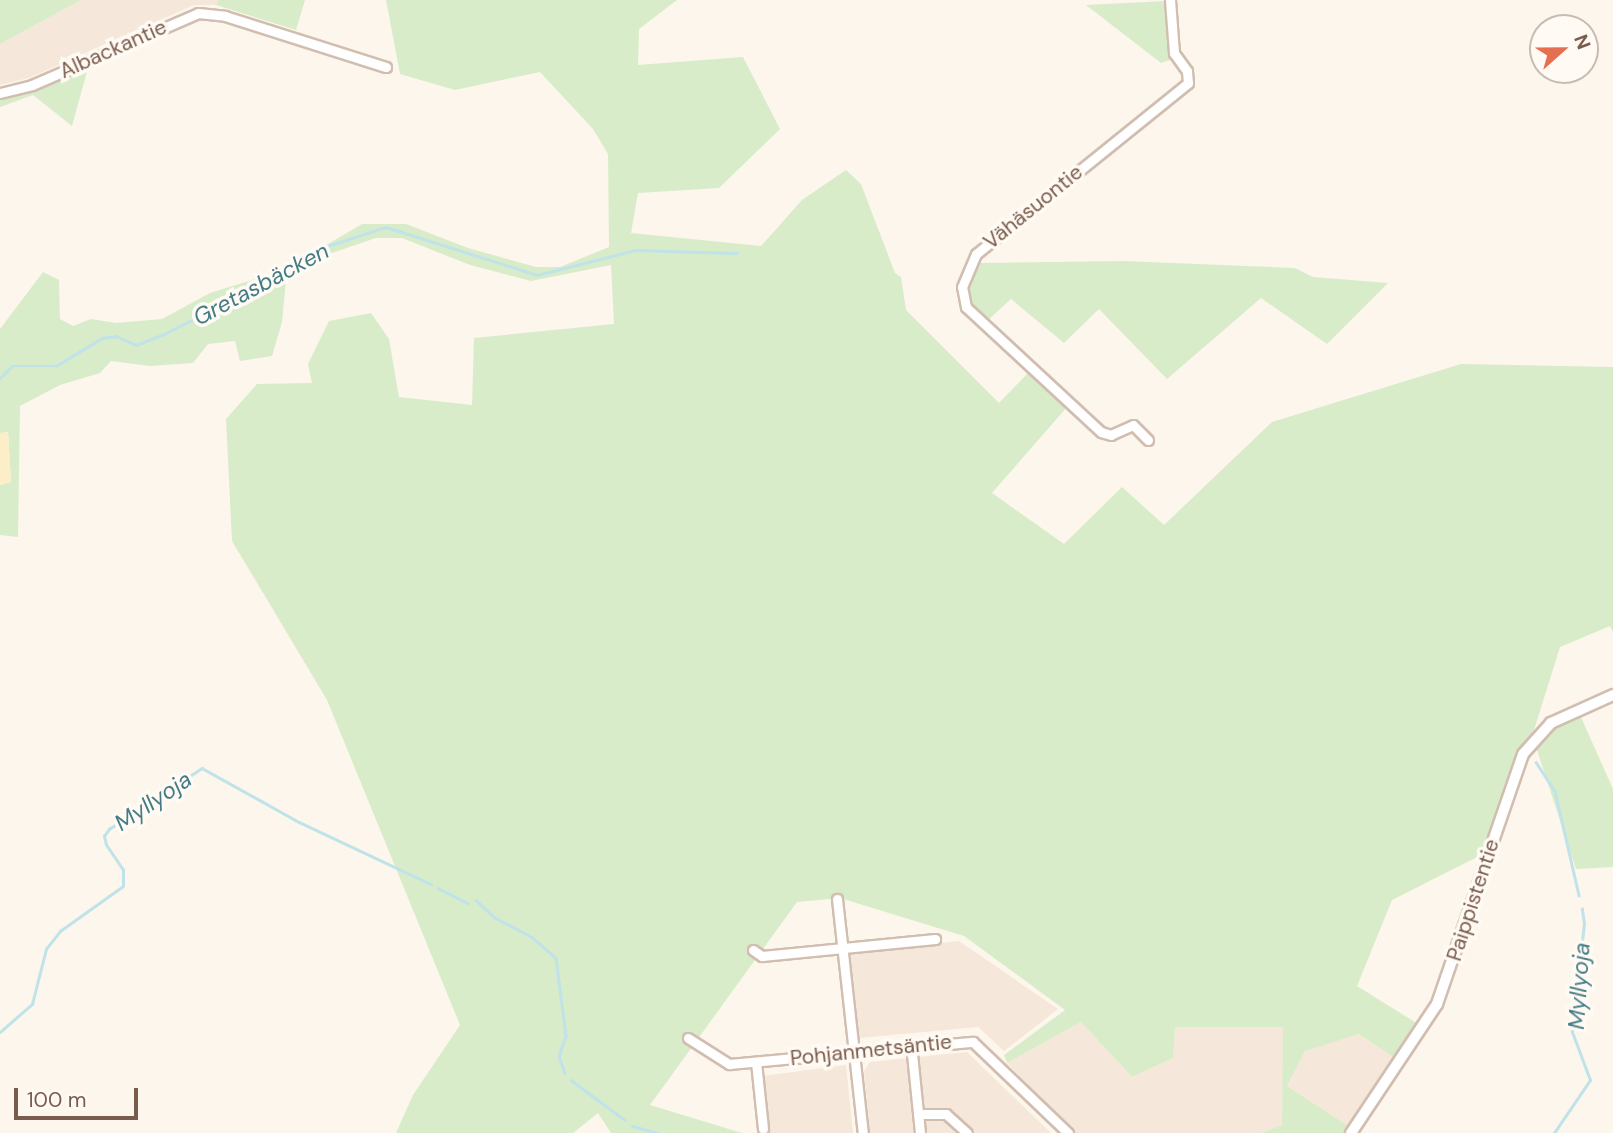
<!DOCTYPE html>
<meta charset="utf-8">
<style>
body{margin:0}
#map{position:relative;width:1613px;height:1133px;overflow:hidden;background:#fdf6ec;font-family:"DM Sans",sans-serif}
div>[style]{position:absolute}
.residential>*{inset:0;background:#f5e8da}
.green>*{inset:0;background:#d8ecc9}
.sand>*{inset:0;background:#fcefc7}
.stream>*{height:2.5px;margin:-1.25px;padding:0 1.25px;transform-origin:1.25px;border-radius:1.25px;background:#bfe3e8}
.roads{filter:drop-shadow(2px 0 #d1beb0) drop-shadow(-2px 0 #d1beb0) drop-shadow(0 2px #d1beb0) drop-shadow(0 -2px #d1beb0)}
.minor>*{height:9px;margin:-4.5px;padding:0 4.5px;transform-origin:4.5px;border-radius:4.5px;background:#fff}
.tertiary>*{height:10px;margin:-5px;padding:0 5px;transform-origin:5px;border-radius:5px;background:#fff}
span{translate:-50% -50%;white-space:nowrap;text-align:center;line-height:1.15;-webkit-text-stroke:7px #fffaf3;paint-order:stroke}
.street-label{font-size:21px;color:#7a5c4d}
.water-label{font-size:23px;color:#437c86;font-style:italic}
.north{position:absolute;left:1529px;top:14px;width:70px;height:70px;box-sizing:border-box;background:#fffaf3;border:2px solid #cabbb1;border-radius:50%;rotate:69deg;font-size:19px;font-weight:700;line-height:28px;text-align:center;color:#7a5c4d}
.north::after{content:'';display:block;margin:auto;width:24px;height:32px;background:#e76f51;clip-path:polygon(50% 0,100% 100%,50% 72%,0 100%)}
.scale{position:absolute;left:14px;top:1088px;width:124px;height:32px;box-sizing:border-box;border:4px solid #7a5c4d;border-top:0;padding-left:9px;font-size:21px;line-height:24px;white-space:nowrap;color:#7a5c4d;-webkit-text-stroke:5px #fffaf3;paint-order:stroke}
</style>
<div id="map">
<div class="residential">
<i style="clip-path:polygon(81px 0,218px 0,216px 5px,194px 5px,29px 78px,0 85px,0 44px)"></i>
<i style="clip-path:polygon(959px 941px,1058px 1009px,1004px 1051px,978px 1027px,859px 1038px,850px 953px)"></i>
<i style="clip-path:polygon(1081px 1022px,1132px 1077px,1173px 1058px,1175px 1026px,1284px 1027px,1282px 1125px,1261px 1133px,1076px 1133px,1007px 1063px)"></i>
<i style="clip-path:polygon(1359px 1034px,1396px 1059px,1350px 1127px,1287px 1086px,1305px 1050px)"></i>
<i style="clip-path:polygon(967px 1052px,1051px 1133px,870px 1133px,864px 1071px,870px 1062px)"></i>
<i style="clip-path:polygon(846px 1065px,853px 1133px,767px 1133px,762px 1076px)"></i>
</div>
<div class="green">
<i style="clip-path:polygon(0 0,81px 0,0 44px)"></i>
<i style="clip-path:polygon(218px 0,305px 0,296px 30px,216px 5px)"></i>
<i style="clip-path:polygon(386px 0,677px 0,639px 29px,638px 65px,743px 57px,780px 129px,719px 188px,638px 193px,631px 233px,761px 246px,802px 200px,846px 170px,861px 184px,895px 273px,901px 277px,906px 310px,999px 403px,1029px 372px,1067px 407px,992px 493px,1064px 544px,1122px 487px,1164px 525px,1272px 422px,1461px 364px,1613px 367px,1613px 632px,1610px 626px,1560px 647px,1534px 730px,1520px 752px,1483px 854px,1392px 900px,1357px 986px,1418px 1024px,1396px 1059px,1359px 1034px,1305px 1051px,1287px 1086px,1350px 1127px,1344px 1133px,1261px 1133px,1282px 1125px,1283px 1027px,1175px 1027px,1173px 1058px,1132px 1077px,1081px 1022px,1007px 1063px,1004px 1055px,1065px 1010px,964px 936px,840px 898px,797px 902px,650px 1105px,742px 1133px,611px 1133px,598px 1113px,573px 1133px,396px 1133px,413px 1095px,460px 1025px,327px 700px,232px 541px,226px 419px,257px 384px,312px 383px,308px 364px,329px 321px,371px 313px,389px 339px,399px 397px,472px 405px,474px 338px,614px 324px,611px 265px,531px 281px,470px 265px,402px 238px,376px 238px,320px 257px,286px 280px,282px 322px,272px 356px,240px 361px,235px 341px,208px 344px,193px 363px,150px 366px,111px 361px,100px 373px,60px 385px,20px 406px,18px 537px,0 535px,0 485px,11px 482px,8px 432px,0 433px,0 329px,43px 272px,59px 280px,60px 319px,73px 326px,91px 319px,116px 323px,162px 319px,210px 293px,284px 270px,362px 224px,406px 224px,468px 248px,536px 267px,560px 267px,609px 247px,608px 154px,593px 129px,540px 72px,455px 90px,400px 74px)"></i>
<i style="clip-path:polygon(1165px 1px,1170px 60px,1161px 63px,1086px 5px)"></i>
<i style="clip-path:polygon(91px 57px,72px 126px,33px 95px,0 107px,0 93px)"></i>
<i style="clip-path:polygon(1123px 261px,1295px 268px,1313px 277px,1388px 283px,1327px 344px,1261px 298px,1167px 379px,1099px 309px,1064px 343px,1011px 299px,987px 321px,969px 306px,965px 286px,974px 263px)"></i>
<i style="clip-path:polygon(1580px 715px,1613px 789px,1613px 867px,1576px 869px,1535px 744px,1552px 727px)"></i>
</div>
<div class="sand">
<i style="clip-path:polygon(8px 432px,11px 482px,0 485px,0 433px)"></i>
</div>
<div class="stream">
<i style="left:0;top:378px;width:17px;rotate:-45deg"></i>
<i style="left:12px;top:366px;width:44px"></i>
<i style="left:56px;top:366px;width:54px;rotate:-31.3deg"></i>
<i style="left:102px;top:338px;width:14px;rotate:-8deg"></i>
<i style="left:116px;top:336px;width:22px;rotate:24deg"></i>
<i style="left:136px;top:345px;width:28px;rotate:-21deg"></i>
<i style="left:162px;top:335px;width:122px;rotate:-26.8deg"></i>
<i style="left:271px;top:280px;width:62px;rotate:-31.9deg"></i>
<i style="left:324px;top:247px;width:65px;rotate:-17.9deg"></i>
<i style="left:386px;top:227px;width:158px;rotate:17.6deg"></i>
<i style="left:537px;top:275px;width:101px;rotate:-14.3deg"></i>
<i style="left:635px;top:250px;width:102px;rotate:1.7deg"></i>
<i style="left:1536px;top:762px;width:35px;rotate:57deg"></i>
<i style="left:1555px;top:791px;width:107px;rotate:77deg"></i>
<i style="left:438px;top:888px;width:33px;rotate:27deg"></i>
<i style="left:476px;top:900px;width:25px;rotate:43deg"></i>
<i style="left:494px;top:917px;width:43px;rotate:27.8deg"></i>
<i style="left:532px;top:937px;width:32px;rotate:41deg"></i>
<i style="left:556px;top:958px;width:79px;rotate:82.7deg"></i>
<i style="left:566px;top:1036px;width:21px;rotate:109deg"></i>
<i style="left:559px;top:1056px;width:18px;rotate:71deg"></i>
<i style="left:0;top:1032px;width:43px;rotate:-41.2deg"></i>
<i style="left:32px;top:1004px;width:57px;rotate:-75.7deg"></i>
<i style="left:46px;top:949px;width:23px;rotate:-52deg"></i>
<i style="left:60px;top:931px;width:77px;rotate:-35.5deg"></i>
<i style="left:123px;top:886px;width:16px;rotate:-90deg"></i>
<i style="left:123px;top:870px;width:30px;rotate:-124deg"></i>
<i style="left:106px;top:845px;width:9px;rotate:-103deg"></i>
<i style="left:104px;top:836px;width:9px;rotate:-54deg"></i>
<i style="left:109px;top:829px;width:111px;rotate:-33.3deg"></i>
<i style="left:202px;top:768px;width:111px;rotate:29.1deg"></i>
<i style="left:299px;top:822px;width:146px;rotate:25.2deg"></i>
<i style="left:571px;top:1080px;width:67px;rotate:36.5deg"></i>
<i style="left:632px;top:1126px;width:28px;rotate:15deg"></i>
<i style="left:1554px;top:1133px;width:64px;rotate:-55.8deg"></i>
<i style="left:1590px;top:1080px;width:51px;rotate:-110.6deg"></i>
<i style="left:1572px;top:1032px;width:109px;rotate:-83.7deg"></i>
<i style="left:1584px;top:924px;width:15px;rotate:-98deg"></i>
</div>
<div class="roads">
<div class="minor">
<i style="left:0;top:93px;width:33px;rotate:-14deg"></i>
<i style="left:32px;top:85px;width:181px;rotate:-23.4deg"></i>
<i style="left:198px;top:13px;width:27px;rotate:6deg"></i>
<i style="left:225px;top:16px;width:169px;rotate:17.6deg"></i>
<i style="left:1148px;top:440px;width:21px;rotate:-135deg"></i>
<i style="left:1133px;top:425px;width:24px;rotate:156deg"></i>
<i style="left:1111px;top:435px;width:10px;rotate:-163deg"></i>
<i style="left:1101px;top:432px;width:184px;rotate:-137.2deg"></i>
<i style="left:966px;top:307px;width:20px;rotate:-101deg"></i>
<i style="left:962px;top:287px;width:36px;rotate:-67deg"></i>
<i style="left:976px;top:254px;width:272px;rotate:-38.9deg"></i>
<i style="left:1188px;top:83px;width:12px;rotate:-95deg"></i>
<i style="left:1187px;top:71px;width:22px;rotate:-126deg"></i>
<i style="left:1174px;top:53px;width:53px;rotate:-94.3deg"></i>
<i style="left:837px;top:899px;width:235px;rotate:83.7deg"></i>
<i style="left:753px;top:950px;width:11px;rotate:34deg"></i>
<i style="left:762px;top:956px;width:174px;rotate:-5.6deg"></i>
<i style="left:688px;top:1038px;width:49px;rotate:32.4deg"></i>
<i style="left:729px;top:1064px;width:245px;rotate:-5.2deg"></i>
<i style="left:973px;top:1042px;width:132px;rotate:43.8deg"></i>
<i style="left:911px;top:1044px;width:89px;rotate:84.2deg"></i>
<i style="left:756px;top:1062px;width:67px;rotate:84deg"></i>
<i style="left:918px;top:1114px;width:28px"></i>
<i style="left:946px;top:1114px;width:28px;rotate:42deg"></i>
</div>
<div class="tertiary">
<i style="left:1351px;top:1133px;width:155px;rotate:-56.3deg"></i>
<i style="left:1437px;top:1004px;width:264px;rotate:-71deg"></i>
<i style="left:1523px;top:754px;width:42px;rotate:-47.9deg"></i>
<i style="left:1551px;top:723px;width:68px;rotate:-24.3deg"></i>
</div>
</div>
<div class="street-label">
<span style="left:113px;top:49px;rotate:-24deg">Albackantie</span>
<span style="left:1033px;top:207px;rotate:-39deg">Vähäsuontie</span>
<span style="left:1473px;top:900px;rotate:-72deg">Paippistentie</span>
<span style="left:871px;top:1050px;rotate:-6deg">Pohjanmetsäntie</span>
</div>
<div class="water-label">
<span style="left:261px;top:284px;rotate:-28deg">Gretasbäcken</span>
<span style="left:153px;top:801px;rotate:-34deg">Myllyoja</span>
<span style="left:1579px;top:986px;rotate:-86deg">Myllyoja</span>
</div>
<div class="north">N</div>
<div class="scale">100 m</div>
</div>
